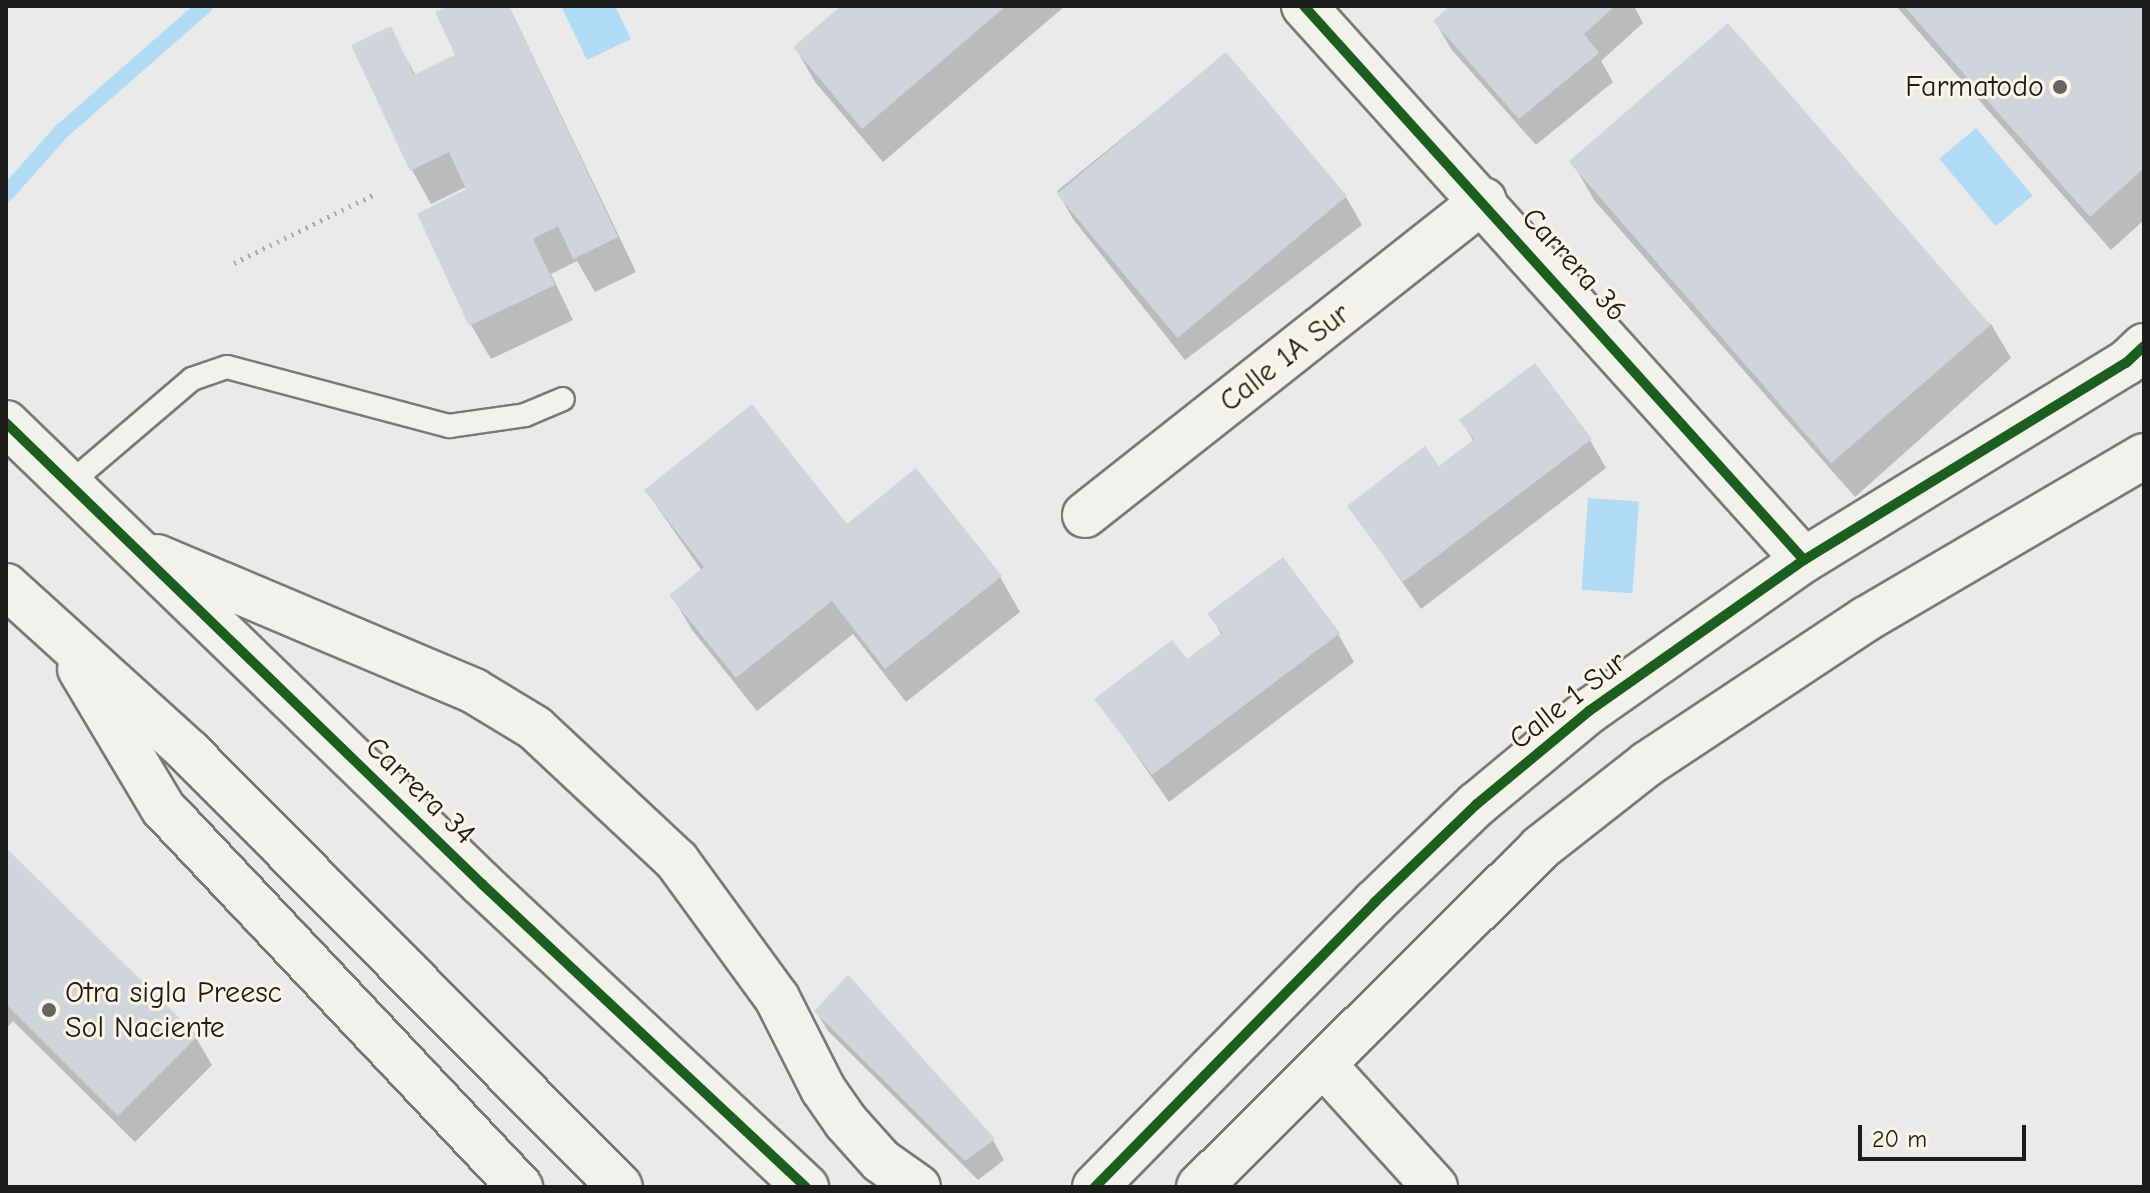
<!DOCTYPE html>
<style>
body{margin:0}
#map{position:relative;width:2150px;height:1193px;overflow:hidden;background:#eaeaea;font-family:"Comic Neue",sans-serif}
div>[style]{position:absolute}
.water>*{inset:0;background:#b1dbf4;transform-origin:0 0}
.shadow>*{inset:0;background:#0003}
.stream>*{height:16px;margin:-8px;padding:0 8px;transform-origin:8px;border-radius:8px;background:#b1dbf4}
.building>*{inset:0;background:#d0d4db;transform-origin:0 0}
.path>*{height:5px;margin-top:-2.5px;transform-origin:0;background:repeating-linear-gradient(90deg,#a9a8a5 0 2px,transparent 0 8px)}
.roads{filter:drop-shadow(2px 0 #797979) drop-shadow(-2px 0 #797979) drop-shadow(0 2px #797979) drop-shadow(0 -2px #797979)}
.lane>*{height:22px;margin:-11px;padding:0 11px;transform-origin:11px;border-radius:11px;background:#f3f1ec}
.street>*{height:44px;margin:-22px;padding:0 22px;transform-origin:22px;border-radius:22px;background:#f3f1ec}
.secondary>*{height:44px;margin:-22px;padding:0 22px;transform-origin:22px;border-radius:22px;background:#f3f1ec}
.cycleway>*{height:10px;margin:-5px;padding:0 5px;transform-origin:5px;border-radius:5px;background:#1b5e20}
.dots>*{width:22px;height:22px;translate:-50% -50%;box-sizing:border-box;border:4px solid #fcf5e5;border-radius:50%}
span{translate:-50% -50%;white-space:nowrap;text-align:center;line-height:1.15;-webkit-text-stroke:6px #fcf5e5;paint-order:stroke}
.poi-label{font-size:30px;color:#1c1c1c}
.right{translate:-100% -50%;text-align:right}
.left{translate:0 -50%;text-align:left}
.street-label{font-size:30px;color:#1c1c1c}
.frame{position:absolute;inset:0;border:8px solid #1c1c1c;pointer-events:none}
.scale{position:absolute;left:1858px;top:1125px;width:168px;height:36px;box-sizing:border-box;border:4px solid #1c1c1c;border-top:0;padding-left:10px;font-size:24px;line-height:28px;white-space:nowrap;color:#1c1c1c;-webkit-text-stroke:6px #fcf5e5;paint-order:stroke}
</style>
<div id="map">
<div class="water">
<i style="clip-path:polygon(561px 6px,615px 6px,631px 39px,587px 60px)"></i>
<i style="left:1976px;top:128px;width:88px;height:48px;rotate:50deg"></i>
<i style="left:1588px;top:498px;width:51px;height:92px;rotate:4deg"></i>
</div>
<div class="shadow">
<i style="clip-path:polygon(453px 6px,509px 6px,636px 272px,595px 292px,577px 261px,551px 274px,573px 320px,491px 359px,471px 325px,469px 190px,468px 186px,431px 204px,412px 170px,390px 29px,416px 76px,457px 56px)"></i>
<i style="clip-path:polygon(844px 6px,1065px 6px,883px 162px,815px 82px,795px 47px)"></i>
<i style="clip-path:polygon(1453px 6px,1634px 6px,1643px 23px,1601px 61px,1613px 82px,1536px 145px,1451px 49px,1435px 21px)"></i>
<i style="clip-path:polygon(1896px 6px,2144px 6px,2144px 220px,2111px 250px)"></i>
<i style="clip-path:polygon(1225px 55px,1346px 197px,1362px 225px,1185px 360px,1073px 219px,1057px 191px)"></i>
<i style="clip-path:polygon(1574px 165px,1991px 324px,2011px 358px,1855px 497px,1594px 200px)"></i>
<i style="clip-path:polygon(1462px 421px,1590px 440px,1606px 468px,1421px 609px,1349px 506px,1439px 469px,1474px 442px)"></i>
<i style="clip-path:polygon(646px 491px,847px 526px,1000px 577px,1020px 612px,906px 702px,853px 634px,757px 711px,692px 630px,672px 596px,702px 571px)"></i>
<i style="clip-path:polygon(1210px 614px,1338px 634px,1354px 662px,1169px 802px,1097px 699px,1187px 662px,1222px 636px)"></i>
<i style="clip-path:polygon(6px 850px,196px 1038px,212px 1065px,135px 1142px,13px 1021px,6px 1029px)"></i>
<i style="clip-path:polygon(816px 1011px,993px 1140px,1004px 1160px,978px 1180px,828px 1031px)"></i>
</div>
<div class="stream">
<i style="left:6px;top:194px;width:84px;rotate:-48.4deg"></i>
<i style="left:62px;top:131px;width:190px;rotate:-41.2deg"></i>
</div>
<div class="building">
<i style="clip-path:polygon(448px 6px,509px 6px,618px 237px,573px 259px,558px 226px,533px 239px,555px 285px,469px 326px,417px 214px,466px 189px,449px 152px,410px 171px,351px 45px,391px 26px,414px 75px,455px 55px,435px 12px)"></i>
<i style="clip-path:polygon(841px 6px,1006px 6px,862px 129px,793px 47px)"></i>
<i style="clip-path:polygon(1450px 6px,1615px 6px,1584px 34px,1599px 53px,1519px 119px,1433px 21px)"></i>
<i style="clip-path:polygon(1904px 6px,2144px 6px,2144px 168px,2090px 217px)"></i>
<i style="left:1728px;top:23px;width:400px;height:211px;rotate:49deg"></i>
<i style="left:1226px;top:52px;width:188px;height:221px;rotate:50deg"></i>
<i style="clip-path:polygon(1535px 363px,1592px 439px,1403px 582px,1347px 506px,1425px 446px,1439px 466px,1474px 439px,1459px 420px)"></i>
<i style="clip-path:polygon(752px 404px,847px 524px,916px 468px,1002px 576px,885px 669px,832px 601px,736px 678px,669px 595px,704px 567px,644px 490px)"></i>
<i style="clip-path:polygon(1283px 557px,1340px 633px,1152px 775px,1094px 699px,1172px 640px,1187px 659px,1222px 633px,1207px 614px)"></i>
<i style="clip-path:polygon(6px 848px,198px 1036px,118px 1116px,6px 1004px)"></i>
<i style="clip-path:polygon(848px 975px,995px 1139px,965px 1161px,814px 1011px)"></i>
</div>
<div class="path">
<i style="left:234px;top:263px;width:159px;rotate:-26.1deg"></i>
</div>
<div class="roads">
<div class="lane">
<i style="left:69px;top:484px;width:162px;rotate:-40.5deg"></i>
<i style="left:192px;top:379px;width:37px;rotate:-19deg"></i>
<i style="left:227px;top:367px;width:230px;rotate:14.9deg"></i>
<i style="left:449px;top:426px;width:77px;rotate:-8.2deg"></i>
<i style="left:525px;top:415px;width:41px;rotate:-22.8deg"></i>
</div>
<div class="street">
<i style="left:1304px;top:6px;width:746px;rotate:47.93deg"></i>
<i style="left:1085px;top:515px;width:508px;rotate:-38.29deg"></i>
<i style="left:1324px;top:1065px;width:165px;rotate:47.7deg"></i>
</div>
<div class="secondary">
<i style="left:6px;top:423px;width:663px;rotate:44.08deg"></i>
<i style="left:482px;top:884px;width:444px;rotate:43.1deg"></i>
<i style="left:157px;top:557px;width:344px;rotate:22.9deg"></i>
<i style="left:474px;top:691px;width:71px;rotate:31.2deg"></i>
<i style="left:535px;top:728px;width:195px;rotate:43.1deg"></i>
<i style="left:677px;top:861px;width:170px;rotate:53.9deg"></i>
<i style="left:777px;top:998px;width:102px;rotate:63.2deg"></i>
<i style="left:823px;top:1089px;width:40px;rotate:55.1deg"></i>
<i style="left:846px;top:1122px;width:52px;rotate:48.1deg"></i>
<i style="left:881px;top:1161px;width:45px;rotate:35.1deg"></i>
<i style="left:6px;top:586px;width:247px;rotate:42.2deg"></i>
<i style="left:189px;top:752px;width:612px;rotate:45.26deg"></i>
<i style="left:80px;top:669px;width:162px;rotate:59.2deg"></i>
<i style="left:163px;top:808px;width:521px;rotate:46.71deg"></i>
<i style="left:1095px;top:1187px;width:400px;rotate:-45.5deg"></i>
<i style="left:1375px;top:902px;width:141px;rotate:-43.9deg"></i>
<i style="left:1477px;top:804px;width:146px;rotate:-39.7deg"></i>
<i style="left:1589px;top:711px;width:263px;rotate:-35.1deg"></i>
<i style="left:1804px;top:560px;width:377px;rotate:-31.5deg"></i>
<i style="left:2126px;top:363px;width:25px;rotate:-43deg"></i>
<i style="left:1199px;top:1187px;width:481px;rotate:-44.8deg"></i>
<i style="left:1540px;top:848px;width:136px;rotate:-38.1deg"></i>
<i style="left:1647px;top:764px;width:263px;rotate:-33.5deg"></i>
<i style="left:1866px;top:619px;width:322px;rotate:-30.4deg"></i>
</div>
</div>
<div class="cycleway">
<i style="left:1304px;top:6px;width:746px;rotate:47.93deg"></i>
<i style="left:6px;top:423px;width:663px;rotate:44.08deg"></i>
<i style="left:482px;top:884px;width:444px;rotate:43.1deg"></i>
<i style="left:1095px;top:1187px;width:400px;rotate:-45.5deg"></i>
<i style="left:1375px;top:902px;width:141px;rotate:-43.9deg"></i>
<i style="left:1477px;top:804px;width:146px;rotate:-39.7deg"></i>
<i style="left:1589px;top:711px;width:263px;rotate:-35.1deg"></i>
<i style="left:1804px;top:560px;width:377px;rotate:-31.5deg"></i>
<i style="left:2126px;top:363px;width:25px;rotate:-43deg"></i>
</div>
<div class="dots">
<i style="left:2060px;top:87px;background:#646464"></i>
<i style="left:49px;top:1010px;background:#646464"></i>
</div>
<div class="poi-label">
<span class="right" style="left:2044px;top:87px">Farmatodo</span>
<span class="left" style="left:65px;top:1010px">Otra sigla Preesc<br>Sol Naciente</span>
</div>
<div class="street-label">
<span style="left:1574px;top:265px;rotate:48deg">Carrera 36</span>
<span style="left:1285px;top:358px;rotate:-38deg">Calle 1A Sur</span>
<span style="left:1568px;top:701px;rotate:-38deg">Calle 1 Sur</span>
<span style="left:420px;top:791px;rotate:44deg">Carrera 34</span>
</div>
<div class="frame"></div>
<div class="scale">20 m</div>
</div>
